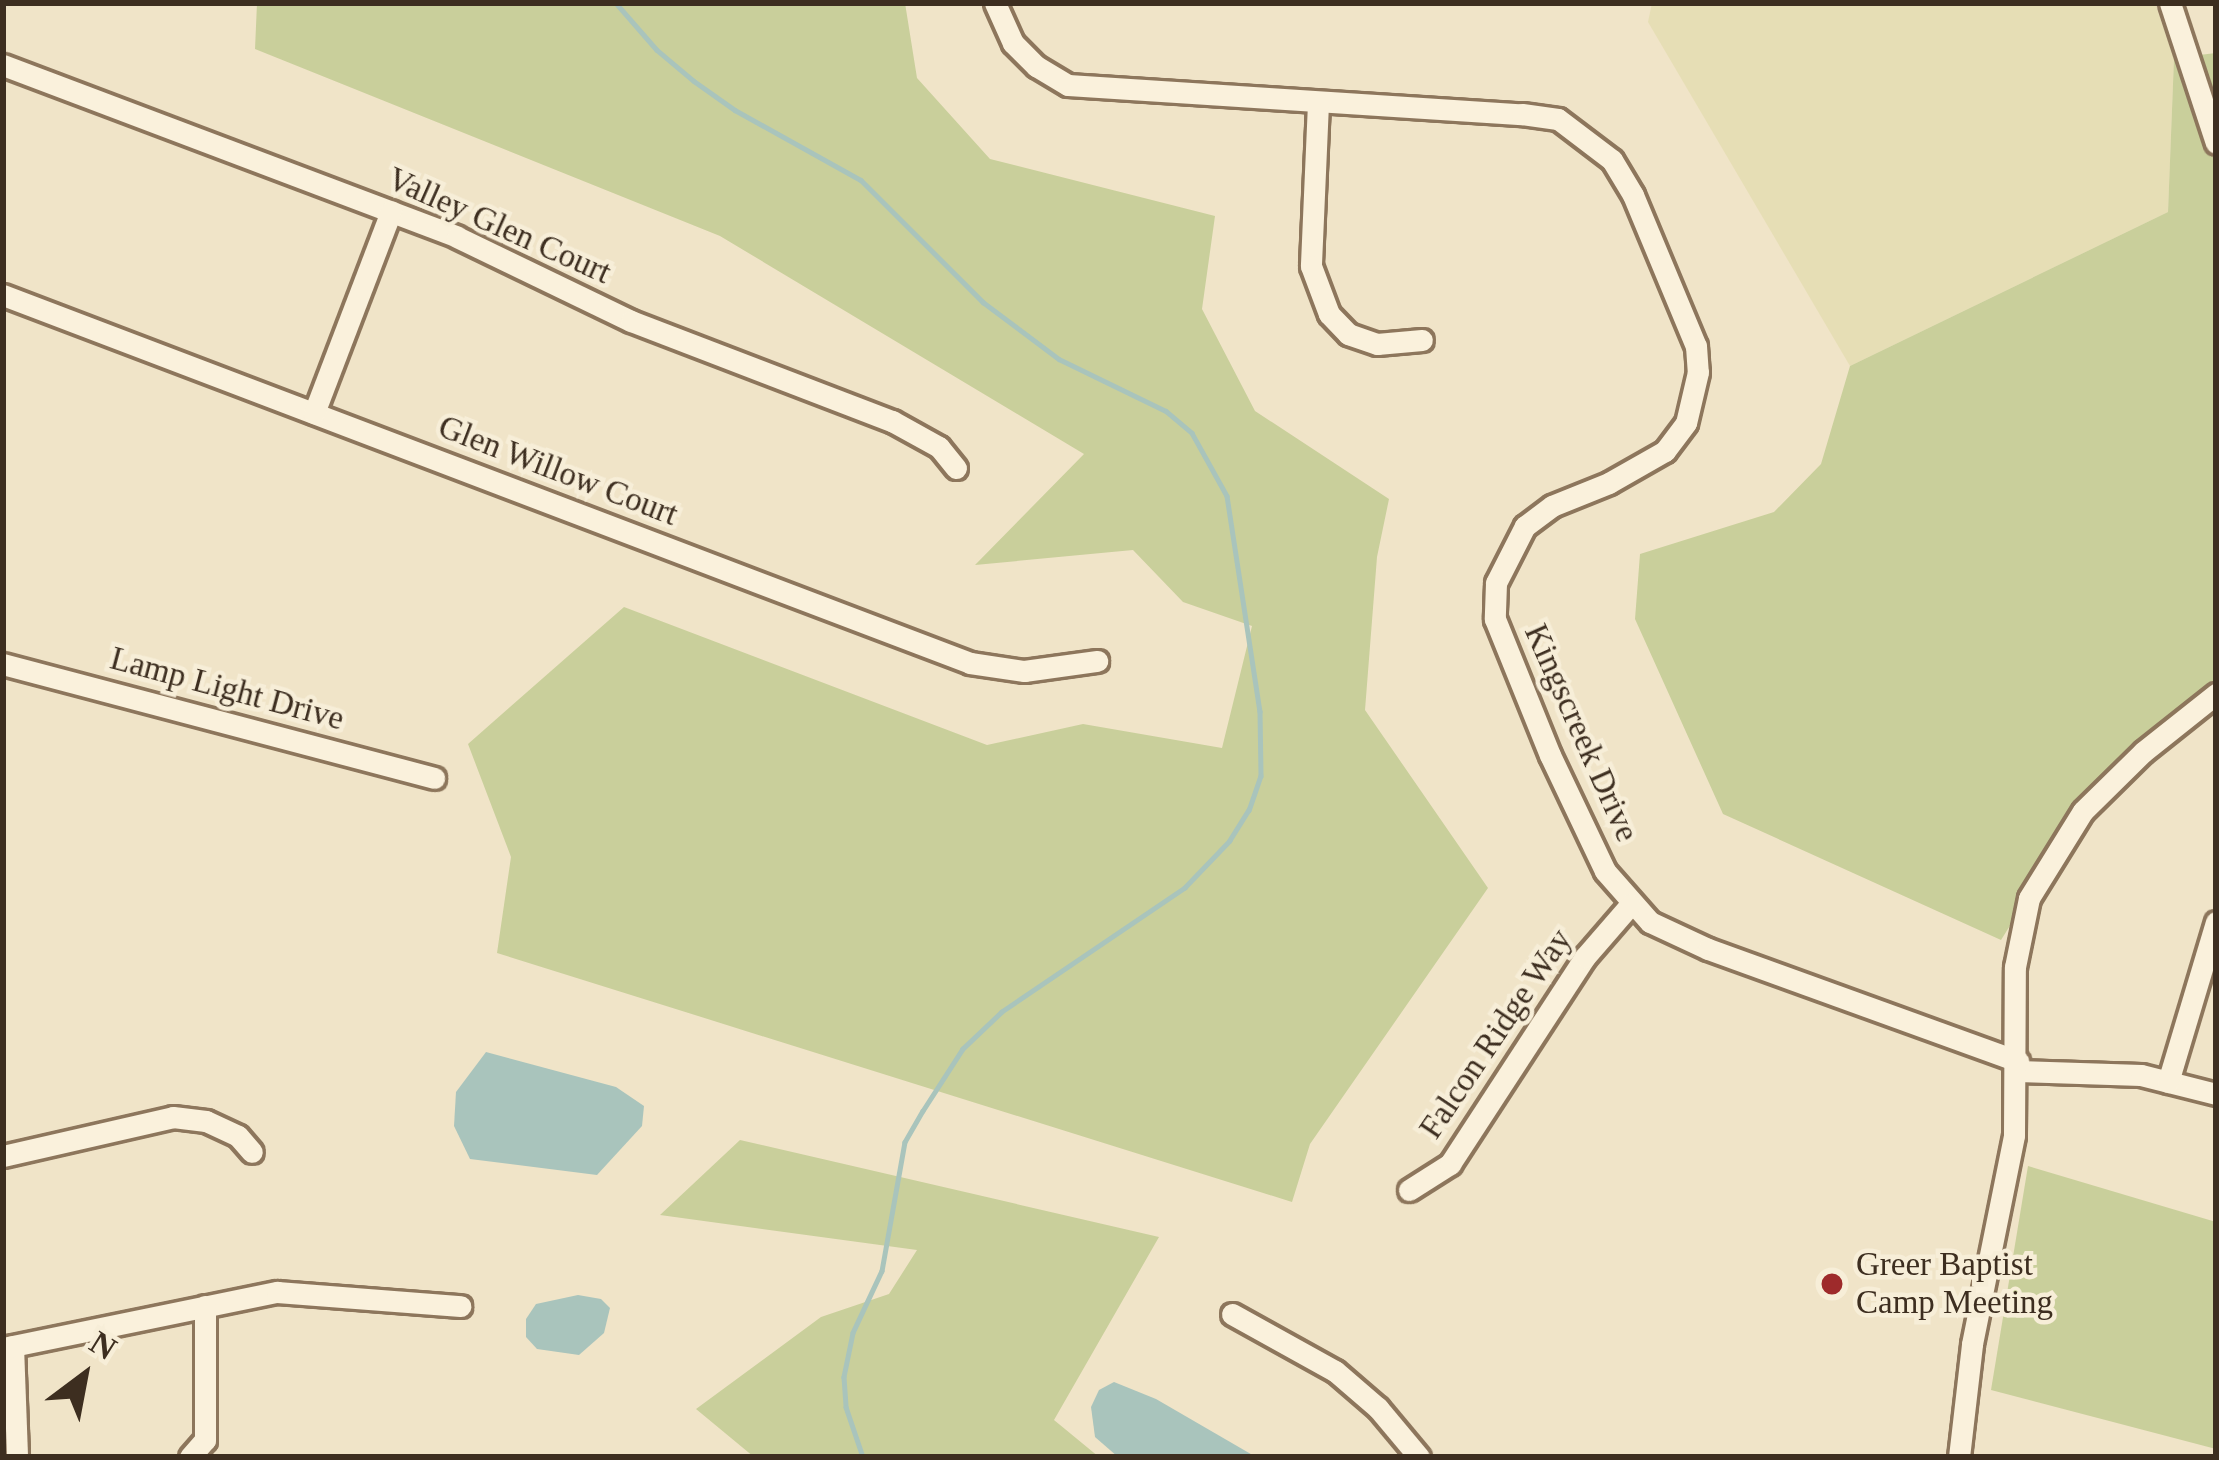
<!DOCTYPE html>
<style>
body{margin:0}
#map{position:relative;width:2219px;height:1460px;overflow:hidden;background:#f0e4c8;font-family:Georgia,serif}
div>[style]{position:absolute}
.farmland>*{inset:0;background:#e6deb5}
.green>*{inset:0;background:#c9cf9b}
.water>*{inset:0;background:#a9c4bc}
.stream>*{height:4.5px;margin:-2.25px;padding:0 2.25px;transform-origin:2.25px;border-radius:2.25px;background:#a9c4bc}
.roads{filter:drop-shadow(3px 0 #8d765c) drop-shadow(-3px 0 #8d765c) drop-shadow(0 3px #8d765c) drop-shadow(0 -3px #8d765c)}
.minor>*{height:21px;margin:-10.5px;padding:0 10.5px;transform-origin:10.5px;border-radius:10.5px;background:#faf1dc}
.dots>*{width:33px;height:33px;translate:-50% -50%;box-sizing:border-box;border:6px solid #f7eed8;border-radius:50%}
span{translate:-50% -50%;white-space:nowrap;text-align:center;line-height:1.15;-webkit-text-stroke:9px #f7eed8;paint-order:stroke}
.street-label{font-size:33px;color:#3d2e20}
.poi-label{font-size:33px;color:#3d2e20}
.left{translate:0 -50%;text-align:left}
.frame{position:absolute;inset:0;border:6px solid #3d2e20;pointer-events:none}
.north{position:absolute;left:24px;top:1316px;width:120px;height:120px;-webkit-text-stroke:9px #f7eed8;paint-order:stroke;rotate:32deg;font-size:33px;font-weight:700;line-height:48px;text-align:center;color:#3d2e20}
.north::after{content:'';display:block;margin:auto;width:42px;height:54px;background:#3d2e20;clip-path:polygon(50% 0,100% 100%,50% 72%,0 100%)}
</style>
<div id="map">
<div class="farmland">
<i style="clip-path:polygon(1652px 3px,2155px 3px,2174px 58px,2168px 212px,1850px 366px,1648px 22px)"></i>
</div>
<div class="green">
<i style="clip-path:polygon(257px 3px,905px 3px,917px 78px,990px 159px,1215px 216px,1202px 309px,1255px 411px,1389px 499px,1377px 557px,1365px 710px,1488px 888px,1310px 1144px,1292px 1202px,497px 953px,511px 857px,468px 744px,624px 607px,987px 745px,1083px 724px,1222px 748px,1252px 626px,1183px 602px,1133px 550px,975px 565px,1084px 454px,720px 236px,255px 49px)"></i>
<i style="clip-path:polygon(2216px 53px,2216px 684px,2089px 799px,2001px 940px,1723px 814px,1635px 619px,1640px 554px,1774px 512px,1821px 464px,1850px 366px,2168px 212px,2174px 58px)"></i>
<i style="clip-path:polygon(740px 1140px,1159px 1237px,1054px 1420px,1099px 1457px,754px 1457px,696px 1409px,821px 1317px,889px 1294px,917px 1250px,660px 1215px)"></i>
<i style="clip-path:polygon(2028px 1166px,2216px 1222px,2216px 1449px,1991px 1390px)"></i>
</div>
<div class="water">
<i style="clip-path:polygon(486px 1052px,616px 1087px,644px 1106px,642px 1126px,597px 1175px,470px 1159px,454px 1126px,456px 1092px)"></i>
<i style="clip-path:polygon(578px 1295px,601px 1299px,610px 1308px,604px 1333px,579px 1355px,537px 1349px,526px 1337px,526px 1319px,536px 1304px)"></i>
<i style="clip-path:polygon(1114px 1382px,1156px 1399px,1256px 1457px,1118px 1457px,1095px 1437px,1091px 1407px,1099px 1390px)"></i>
</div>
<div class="stream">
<i style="left:616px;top:3px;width:62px;rotate:48.9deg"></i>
<i style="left:657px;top:50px;width:48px;rotate:40deg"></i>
<i style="left:694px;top:81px;width:50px;rotate:35.3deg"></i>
<i style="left:735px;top:110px;width:144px;rotate:29.1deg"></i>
<i style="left:861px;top:180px;width:173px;rotate:45deg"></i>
<i style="left:983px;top:302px;width:95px;rotate:36.9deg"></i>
<i style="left:1059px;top:359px;width:119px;rotate:25.9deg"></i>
<i style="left:1166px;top:411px;width:34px;rotate:40deg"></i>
<i style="left:1192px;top:433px;width:72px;rotate:60.9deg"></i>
<i style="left:1227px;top:496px;width:218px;rotate:81.3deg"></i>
<i style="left:1260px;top:711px;width:65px;rotate:89.1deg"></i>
<i style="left:1261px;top:776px;width:36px;rotate:109deg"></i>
<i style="left:1249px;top:810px;width:36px;rotate:122deg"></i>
<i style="left:1230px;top:841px;width:65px;rotate:133.8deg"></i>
<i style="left:1185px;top:888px;width:221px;rotate:145.9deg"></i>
<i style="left:1002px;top:1012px;width:54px;rotate:136.5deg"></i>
<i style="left:963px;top:1049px;width:74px;rotate:122.8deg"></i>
<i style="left:923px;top:1111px;width:36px;rotate:120deg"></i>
<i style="left:905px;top:1142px;width:131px;rotate:100.1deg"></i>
<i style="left:882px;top:1271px;width:68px;rotate:115.1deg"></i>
<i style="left:853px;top:1333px;width:45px;rotate:101.6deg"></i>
<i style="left:844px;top:1377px;width:30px;rotate:86deg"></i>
<i style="left:846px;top:1407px;width:53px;rotate:71.2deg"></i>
</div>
<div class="roads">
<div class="minor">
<i style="left:995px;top:3px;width:44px;rotate:65.8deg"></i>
<i style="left:1013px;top:43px;width:33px;rotate:45deg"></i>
<i style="left:1036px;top:66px;width:37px;rotate:31deg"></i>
<i style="left:1068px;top:85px;width:455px;rotate:3.7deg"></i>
<i style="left:1522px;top:114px;width:36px;rotate:8deg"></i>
<i style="left:1558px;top:119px;width:68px;rotate:37.2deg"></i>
<i style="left:1612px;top:160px;width:41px;rotate:59deg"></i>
<i style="left:1633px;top:195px;width:164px;rotate:67.4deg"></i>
<i style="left:1696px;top:346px;width:26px;rotate:86deg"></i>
<i style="left:1698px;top:372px;width:52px;rotate:103.2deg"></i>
<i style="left:1686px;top:423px;width:35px;rotate:127deg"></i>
<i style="left:1665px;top:451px;width:64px;rotate:150.3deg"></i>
<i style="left:1609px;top:483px;width:61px;rotate:158deg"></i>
<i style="left:1552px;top:506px;width:34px;rotate:143deg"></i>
<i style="left:1525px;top:526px;width:64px;rotate:117deg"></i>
<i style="left:1496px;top:583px;width:36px;rotate:92deg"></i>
<i style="left:1495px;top:619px;width:147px;rotate:68deg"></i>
<i style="left:1550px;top:755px;width:128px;rotate:64.6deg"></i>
<i style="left:1605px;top:871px;width:68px;rotate:48.6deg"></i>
<i style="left:1650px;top:922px;width:64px;rotate:25deg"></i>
<i style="left:1708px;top:949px;width:330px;rotate:19.9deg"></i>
<i style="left:2170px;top:3px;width:147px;rotate:71.8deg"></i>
<i style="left:3px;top:65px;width:485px;rotate:20.7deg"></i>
<i style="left:457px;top:237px;width:193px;rotate:25.8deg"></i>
<i style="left:631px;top:321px;width:280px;rotate:21deg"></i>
<i style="left:892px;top:421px;width:54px;rotate:29deg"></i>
<i style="left:939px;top:447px;width:27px;rotate:51deg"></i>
<i style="left:1318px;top:103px;width:163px;rotate:92.5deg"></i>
<i style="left:1311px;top:266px;width:51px;rotate:69.4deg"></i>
<i style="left:1329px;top:314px;width:28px;rotate:46deg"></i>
<i style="left:1348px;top:334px;width:31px;rotate:19deg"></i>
<i style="left:1377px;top:344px;width:45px;rotate:-5.1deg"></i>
<i style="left:3px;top:295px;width:1035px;rotate:20.83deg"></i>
<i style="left:970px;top:663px;width:55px;rotate:8.4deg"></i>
<i style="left:1024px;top:671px;width:74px;rotate:-7.8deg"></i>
<i style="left:314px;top:413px;width:216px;rotate:-69.1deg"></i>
<i style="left:3px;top:664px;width:446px;rotate:14.8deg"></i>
<i style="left:2018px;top:1071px;width:123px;rotate:1.9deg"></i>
<i style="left:2141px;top:1075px;width:77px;rotate:14.2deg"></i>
<i style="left:2168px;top:1082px;width:167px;rotate:-73.3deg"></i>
<i style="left:3px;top:1156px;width:174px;rotate:-12.9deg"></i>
<i style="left:173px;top:1117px;width:33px;rotate:7deg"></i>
<i style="left:206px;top:1121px;width:35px;rotate:25deg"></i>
<i style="left:238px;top:1136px;width:21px;rotate:49deg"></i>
<i style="left:1409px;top:1190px;width:49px;rotate:-32.4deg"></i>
<i style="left:1450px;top:1164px;width:247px;rotate:-56.9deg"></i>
<i style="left:1585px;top:957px;width:69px;rotate:-49.1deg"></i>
<i style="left:1232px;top:1314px;width:118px;rotate:29deg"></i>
<i style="left:1335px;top:1371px;width:57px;rotate:40.7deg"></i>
<i style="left:1378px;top:1408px;width:64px;rotate:50.1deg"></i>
<i style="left:13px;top:1346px;width:111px;rotate:87.9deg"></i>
<i style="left:3px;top:1348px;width:280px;rotate:-11.6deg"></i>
<i style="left:277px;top:1292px;width:184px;rotate:4.4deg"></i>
<i style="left:190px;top:1457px;width:23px;rotate:-49deg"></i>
<i style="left:205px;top:1440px;width:134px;rotate:-90deg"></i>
<i style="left:1959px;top:1457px;width:114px;rotate:-83.4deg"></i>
<i style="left:1972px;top:1344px;width:213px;rotate:-78.6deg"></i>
<i style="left:2014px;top:1135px;width:168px;rotate:-89.7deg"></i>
<i style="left:2015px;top:967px;width:70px;rotate:-78.5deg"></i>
<i style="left:2029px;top:898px;width:102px;rotate:-58.2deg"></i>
<i style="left:2083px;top:811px;width:84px;rotate:-44.5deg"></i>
<i style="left:2143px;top:752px;width:93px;rotate:-38.5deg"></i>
</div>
</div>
<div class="dots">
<i style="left:1832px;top:1284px;background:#9e2a2b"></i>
</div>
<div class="street-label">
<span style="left:499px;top:226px;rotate:24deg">Valley Glen Court</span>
<span style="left:558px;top:471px;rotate:21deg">Glen Willow Court</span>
<span style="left:227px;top:689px;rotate:15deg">Lamp Light Drive</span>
<span style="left:1581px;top:733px;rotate:66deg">Kingscreek Drive</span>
<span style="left:1496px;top:1034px;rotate:-56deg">Falcon Ridge Way</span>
</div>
<div class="poi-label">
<span class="left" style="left:1856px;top:1284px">Greer Baptist<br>Camp Meeting</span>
</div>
<div class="frame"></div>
<div class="north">N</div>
</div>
